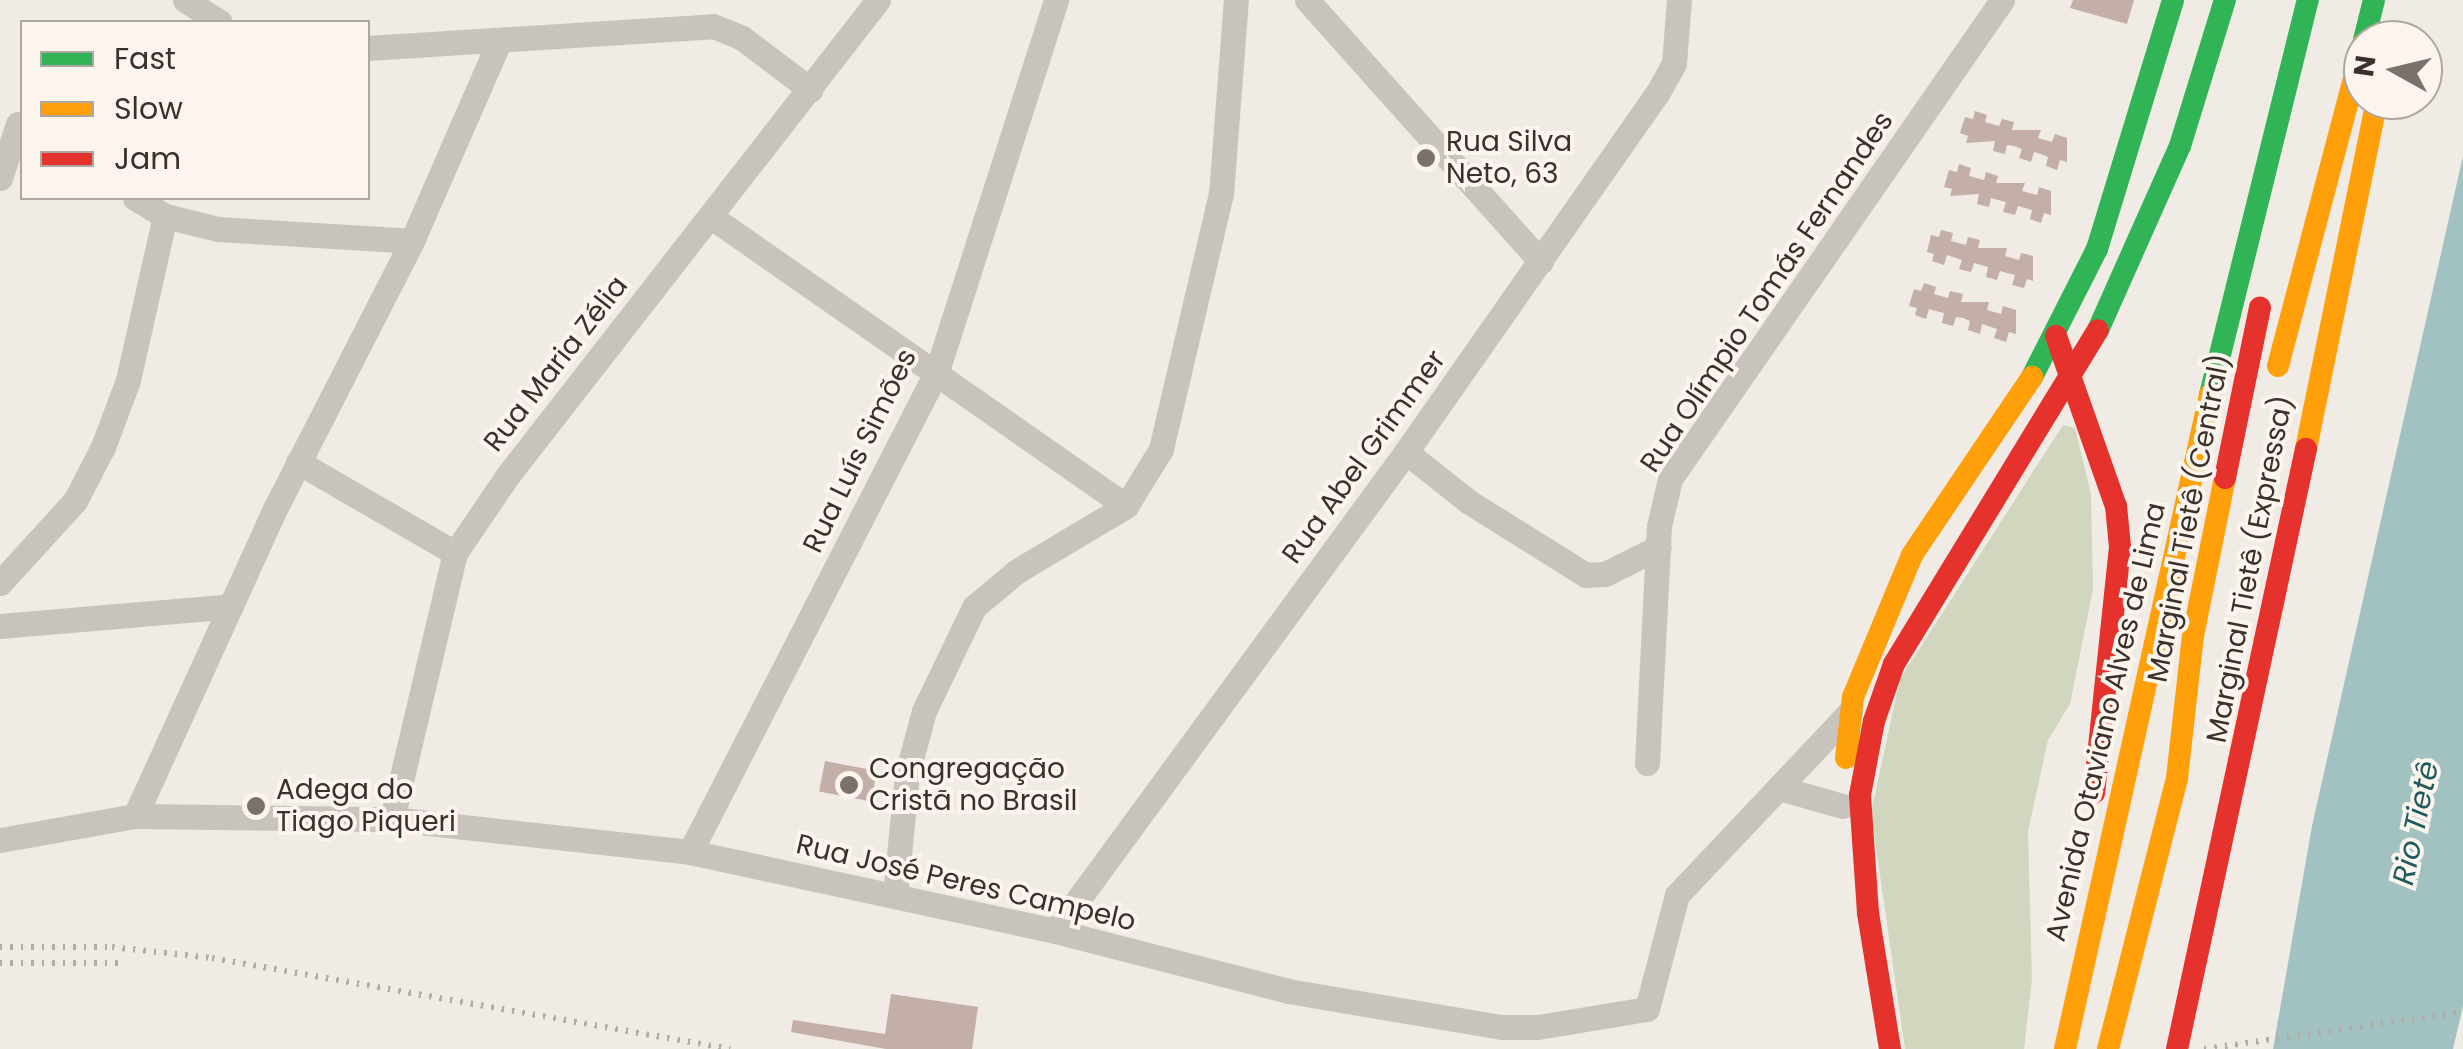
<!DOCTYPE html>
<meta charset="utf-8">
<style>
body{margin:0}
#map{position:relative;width:2463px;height:1049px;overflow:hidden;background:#f0ebe5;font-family:Poppins,sans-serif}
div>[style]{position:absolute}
.green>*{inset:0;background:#d1d6bf}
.water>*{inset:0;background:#a1c2c1}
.building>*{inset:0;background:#c3afa7;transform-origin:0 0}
.street>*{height:25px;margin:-12.5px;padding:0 12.5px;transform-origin:12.5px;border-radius:12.5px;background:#c9c3be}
.fast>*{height:22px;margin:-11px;padding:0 11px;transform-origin:11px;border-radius:11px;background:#30b455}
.slow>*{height:22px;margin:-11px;padding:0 11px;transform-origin:11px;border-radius:11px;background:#ff9f0a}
.jam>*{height:22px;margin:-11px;padding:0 11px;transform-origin:11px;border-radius:11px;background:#e5322d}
.rail>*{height:6px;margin-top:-3px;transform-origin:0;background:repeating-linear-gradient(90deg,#b1aca8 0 2.5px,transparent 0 10.5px)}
.dots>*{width:28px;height:28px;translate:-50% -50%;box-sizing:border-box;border:5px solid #fbf5ee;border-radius:50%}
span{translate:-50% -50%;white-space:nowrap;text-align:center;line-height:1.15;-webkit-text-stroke:8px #fbf5ee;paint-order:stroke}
.poi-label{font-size:28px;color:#3b302b}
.left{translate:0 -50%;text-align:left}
.street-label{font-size:28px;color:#3b302b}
.water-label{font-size:30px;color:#1f5a5e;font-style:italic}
.legend{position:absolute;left:20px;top:20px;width:350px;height:180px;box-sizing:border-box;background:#fbf5ee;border:2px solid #aea6a0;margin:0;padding:12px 18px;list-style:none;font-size:30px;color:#3b302b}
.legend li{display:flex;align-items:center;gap:20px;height:50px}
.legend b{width:50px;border:2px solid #aea6a0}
.north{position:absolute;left:2343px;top:20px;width:100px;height:100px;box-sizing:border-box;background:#fbf5ee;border:2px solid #aea6a0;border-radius:50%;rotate:278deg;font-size:28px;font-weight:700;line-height:40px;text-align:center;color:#3b302b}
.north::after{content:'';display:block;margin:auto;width:35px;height:45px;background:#7a716c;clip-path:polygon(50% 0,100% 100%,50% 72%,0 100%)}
</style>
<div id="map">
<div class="green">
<i style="clip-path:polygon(2063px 425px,2075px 428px,2091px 494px,2093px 589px,2070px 704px,2048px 740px,2028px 831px,2032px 979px,2024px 1049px,1905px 1049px,1871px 813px,1900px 679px)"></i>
</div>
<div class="water">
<i style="clip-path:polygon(2463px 156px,2463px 1006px,2453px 1049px,2273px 1049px,2312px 826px)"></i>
</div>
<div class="building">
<i style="clip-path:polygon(2073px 0,2134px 0,2127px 24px,2070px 8px)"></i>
<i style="clip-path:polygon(1975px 111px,1987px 115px,1985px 122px,1999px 126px,2002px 119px,2014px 122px,2012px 130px,2041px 130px,2038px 138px,2052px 142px,2055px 134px,2067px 138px,2067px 162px,2060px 160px,2057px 170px,2046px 166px,2048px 157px,2041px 154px,2034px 152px,2031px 162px,2019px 158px,2022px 149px,2014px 146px,2007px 145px,2005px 154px,1993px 151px,1995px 141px,1966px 143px,1968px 136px,1960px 133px,1965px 117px,1973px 119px)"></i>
<i style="clip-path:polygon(1959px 164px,1971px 168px,1969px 176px,1984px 180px,1986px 172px,1998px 176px,1996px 183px,2025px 183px,2022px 191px,2037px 195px,2039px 187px,2051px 191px,2051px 215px,2044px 213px,2041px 223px,2030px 219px,2032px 210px,2018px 206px,2015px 215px,2003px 212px,2006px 202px,1998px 200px,1991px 198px,1989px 207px,1977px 204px,1979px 194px,1950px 196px,1952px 189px,1944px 187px,1949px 170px,1957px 172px)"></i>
<i style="clip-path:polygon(1941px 230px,1953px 233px,1951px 241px,1966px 245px,1968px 237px,1980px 240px,1978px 248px,2007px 248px,2005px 256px,2019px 260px,2021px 253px,2033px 256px,2033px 281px,2027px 279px,2024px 288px,2012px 285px,2015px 275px,2007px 273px,2000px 271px,1997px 280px,1986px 277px,1988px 267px,1974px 263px,1971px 272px,1959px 269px,1962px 260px,1947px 255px,1944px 265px,1932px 261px,1934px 254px,1927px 252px,1931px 235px,1939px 237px)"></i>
<i style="clip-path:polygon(1924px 283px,1936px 287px,1934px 294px,1948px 298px,1950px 291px,1963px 294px,1961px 302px,1989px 302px,1987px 310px,2001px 314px,2003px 306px,2016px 310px,2016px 334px,2009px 332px,2006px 342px,1994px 338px,1997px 329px,1982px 324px,1980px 334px,1968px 330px,1970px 321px,1963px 318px,1956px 317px,1953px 326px,1942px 323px,1944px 313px,1936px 311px,1929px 309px,1926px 319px,1915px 315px,1917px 308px,1909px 306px,1914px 289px,1921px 291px)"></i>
<i style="left:825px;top:761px;width:53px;height:31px;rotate:11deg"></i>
<i style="clip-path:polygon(891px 994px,978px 1007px,972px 1049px,886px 1049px,791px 1032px,793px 1020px,885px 1034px)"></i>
</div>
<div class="street">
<i style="left:185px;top:0;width:41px;rotate:32.2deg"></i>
<i style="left:1307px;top:0;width:351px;rotate:48.2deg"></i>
<i style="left:368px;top:48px;width:346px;rotate:-3.6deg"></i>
<i style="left:713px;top:26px;width:31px;rotate:22deg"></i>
<i style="left:742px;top:38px;width:86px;rotate:37deg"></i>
<i style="left:0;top:178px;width:57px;rotate:-71.6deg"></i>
<i style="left:135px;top:198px;width:35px;rotate:31deg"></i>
<i style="left:165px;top:216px;width:55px;rotate:13.8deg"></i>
<i style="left:218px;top:229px;width:194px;rotate:3.5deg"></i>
<i style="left:710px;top:216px;width:507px;rotate:34.88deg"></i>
<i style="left:1406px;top:452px;width:80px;rotate:38.4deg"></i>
<i style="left:1469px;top:502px;width:138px;rotate:32deg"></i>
<i style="left:1586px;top:575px;width:19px;rotate:-3deg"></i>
<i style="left:1605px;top:574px;width:60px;rotate:-26.6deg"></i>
<i style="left:298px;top:462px;width:181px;rotate:30.1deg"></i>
<i style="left:0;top:583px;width:111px;rotate:-47.6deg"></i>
<i style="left:75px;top:501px;width:61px;rotate:-62.6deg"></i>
<i style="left:103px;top:447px;width:72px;rotate:-69.5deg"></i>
<i style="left:128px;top:380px;width:168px;rotate:-77.3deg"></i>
<i style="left:0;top:626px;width:232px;rotate:-4.9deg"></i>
<i style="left:1647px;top:763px;width:237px;rotate:-87.1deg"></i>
<i style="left:1659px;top:526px;width:48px;rotate:-76.8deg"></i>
<i style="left:1670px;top:479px;width:583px;rotate:-55.27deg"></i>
<i style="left:1779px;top:788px;width:66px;rotate:15.9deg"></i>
<i style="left:135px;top:816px;width:340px;rotate:-65.5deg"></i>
<i style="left:276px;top:507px;width:299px;rotate:-62.9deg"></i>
<i style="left:412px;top:241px;width:219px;rotate:-66.4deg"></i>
<i style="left:392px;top:819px;width:273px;rotate:-76.7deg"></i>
<i style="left:455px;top:553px;width:94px;rotate:-55.8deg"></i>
<i style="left:508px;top:475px;width:602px;rotate:-52.08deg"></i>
<i style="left:0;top:840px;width:137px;rotate:-10.1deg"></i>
<i style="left:135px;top:816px;width:257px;rotate:0.7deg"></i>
<i style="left:392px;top:819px;width:300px;rotate:6.3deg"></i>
<i style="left:690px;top:852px;width:373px;rotate:12.2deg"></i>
<i style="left:1055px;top:931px;width:241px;rotate:14.4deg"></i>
<i style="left:1288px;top:991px;width:216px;rotate:9.6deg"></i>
<i style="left:1501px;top:1027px;width:37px"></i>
<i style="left:1538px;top:1027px;width:110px;rotate:-9.4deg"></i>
<i style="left:1647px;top:1009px;width:118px;rotate:-75.3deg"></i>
<i style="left:1677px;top:895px;width:252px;rotate:-46.6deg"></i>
<i style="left:690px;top:852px;width:541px;rotate:-62.82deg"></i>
<i style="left:937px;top:371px;width:390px;rotate:-72.2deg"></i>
<i style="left:895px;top:895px;width:122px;rotate:-84.3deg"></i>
<i style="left:907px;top:774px;width:65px;rotate:-74.9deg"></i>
<i style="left:924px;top:711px;width:115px;rotate:-64.3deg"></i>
<i style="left:974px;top:607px;width:56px;rotate:-39.9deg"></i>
<i style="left:1017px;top:571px;width:127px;rotate:-30.8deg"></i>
<i style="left:1126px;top:506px;width:67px;rotate:-58.4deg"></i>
<i style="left:1161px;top:449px;width:262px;rotate:-76.8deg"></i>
<i style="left:1221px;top:194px;width:195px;rotate:-85.6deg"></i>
<i style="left:1055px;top:931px;width:594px;rotate:-53.77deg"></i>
<i style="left:1406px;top:452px;width:437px;rotate:-55deg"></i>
<i style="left:1657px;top:94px;width:35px;rotate:-61deg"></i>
<i style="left:1674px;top:63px;width:63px;rotate:-85.5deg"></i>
</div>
<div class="fast">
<i style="left:2364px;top:40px;width:41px;rotate:-76deg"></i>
<i style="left:2098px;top:330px;width:201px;rotate:-66deg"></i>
<i style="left:2180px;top:146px;width:153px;rotate:-72.9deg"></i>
<i style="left:2032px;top:377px;width:144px;rotate:-63.1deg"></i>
<i style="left:2097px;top:249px;width:260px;rotate:-73deg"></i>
<i style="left:2210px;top:395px;width:407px;rotate:-76.1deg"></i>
</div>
<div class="slow">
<i style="left:2278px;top:366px;width:333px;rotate:-75.2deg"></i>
<i style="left:2306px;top:449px;width:356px;rotate:-78.5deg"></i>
<i style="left:1846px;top:758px;width:61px;rotate:-83.5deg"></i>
<i style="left:1853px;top:697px;width:154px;rotate:-67.4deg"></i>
<i style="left:1912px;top:555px;width:215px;rotate:-56deg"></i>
<i style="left:2065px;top:1049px;width:670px;rotate:-77.5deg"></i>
<i style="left:2108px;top:1049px;width:280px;rotate:-75.7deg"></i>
<i style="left:2177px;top:778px;width:143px;rotate:-83.6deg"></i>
<i style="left:2193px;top:636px;width:161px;rotate:-78.6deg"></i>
</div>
<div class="jam">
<i style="left:2056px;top:336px;width:180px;rotate:70.6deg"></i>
<i style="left:2116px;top:506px;width:41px;rotate:84.4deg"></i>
<i style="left:2120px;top:547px;width:247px;rotate:96deg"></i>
<i style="left:2225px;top:478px;width:174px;rotate:-78.4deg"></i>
<i style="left:1890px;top:1049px;width:138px;rotate:-99.2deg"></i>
<i style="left:1868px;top:913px;width:118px;rotate:-93.9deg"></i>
<i style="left:1860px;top:795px;width:75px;rotate:-79.3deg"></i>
<i style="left:1874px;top:721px;width:60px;rotate:-70.7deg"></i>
<i style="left:1894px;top:664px;width:391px;rotate:-58.6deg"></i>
<i style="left:2177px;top:1049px;width:614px;rotate:-77.87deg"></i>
</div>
<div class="rail">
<i style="left:0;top:947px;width:112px"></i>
<i style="left:112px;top:947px;width:101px;rotate:6.3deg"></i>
<i style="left:212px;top:958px;width:526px;rotate:9.96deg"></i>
<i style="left:0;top:963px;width:122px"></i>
<i style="left:2204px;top:1049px;width:262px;rotate:-8.1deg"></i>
</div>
<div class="dots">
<i style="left:1426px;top:158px;background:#7a716c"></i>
<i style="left:849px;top:785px;background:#7a716c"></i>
<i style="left:256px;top:806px;background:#7a716c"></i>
</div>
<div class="poi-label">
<span class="left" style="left:1446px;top:158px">Rua Silva<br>Neto, 63</span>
<span class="left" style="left:869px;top:785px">Congregação<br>Cristã no Brasil</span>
<span class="left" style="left:276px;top:806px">Adega do<br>Tiago Piqueri</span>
</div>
<div class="street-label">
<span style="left:1767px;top:292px;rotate:-56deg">Rua Olímpio Tomás Fernandes</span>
<span style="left:556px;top:364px;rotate:-52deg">Rua Maria Zélia</span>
<span style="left:860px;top:451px;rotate:-64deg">Rua Luís Simões</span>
<span style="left:1364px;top:457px;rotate:-54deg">Rua Abel Grimmer</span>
<span style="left:2189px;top:518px;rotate:-79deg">Marginal Tietê (Central)</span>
<span style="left:2250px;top:569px;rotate:-79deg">Marginal Tietê (Expressa)</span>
<span style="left:2106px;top:722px;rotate:-77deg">Avenida Otaviano Alves de Lima</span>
<span style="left:966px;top:883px;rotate:13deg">Rua José Peres Campelo</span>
</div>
<div class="water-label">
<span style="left:2416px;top:823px;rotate:-78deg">Rio Tietê</span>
</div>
<ul class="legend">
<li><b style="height:12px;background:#30b455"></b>Fast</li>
<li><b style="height:12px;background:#ff9f0a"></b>Slow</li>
<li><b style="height:12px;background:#e5322d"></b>Jam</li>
</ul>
<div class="north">N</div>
</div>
